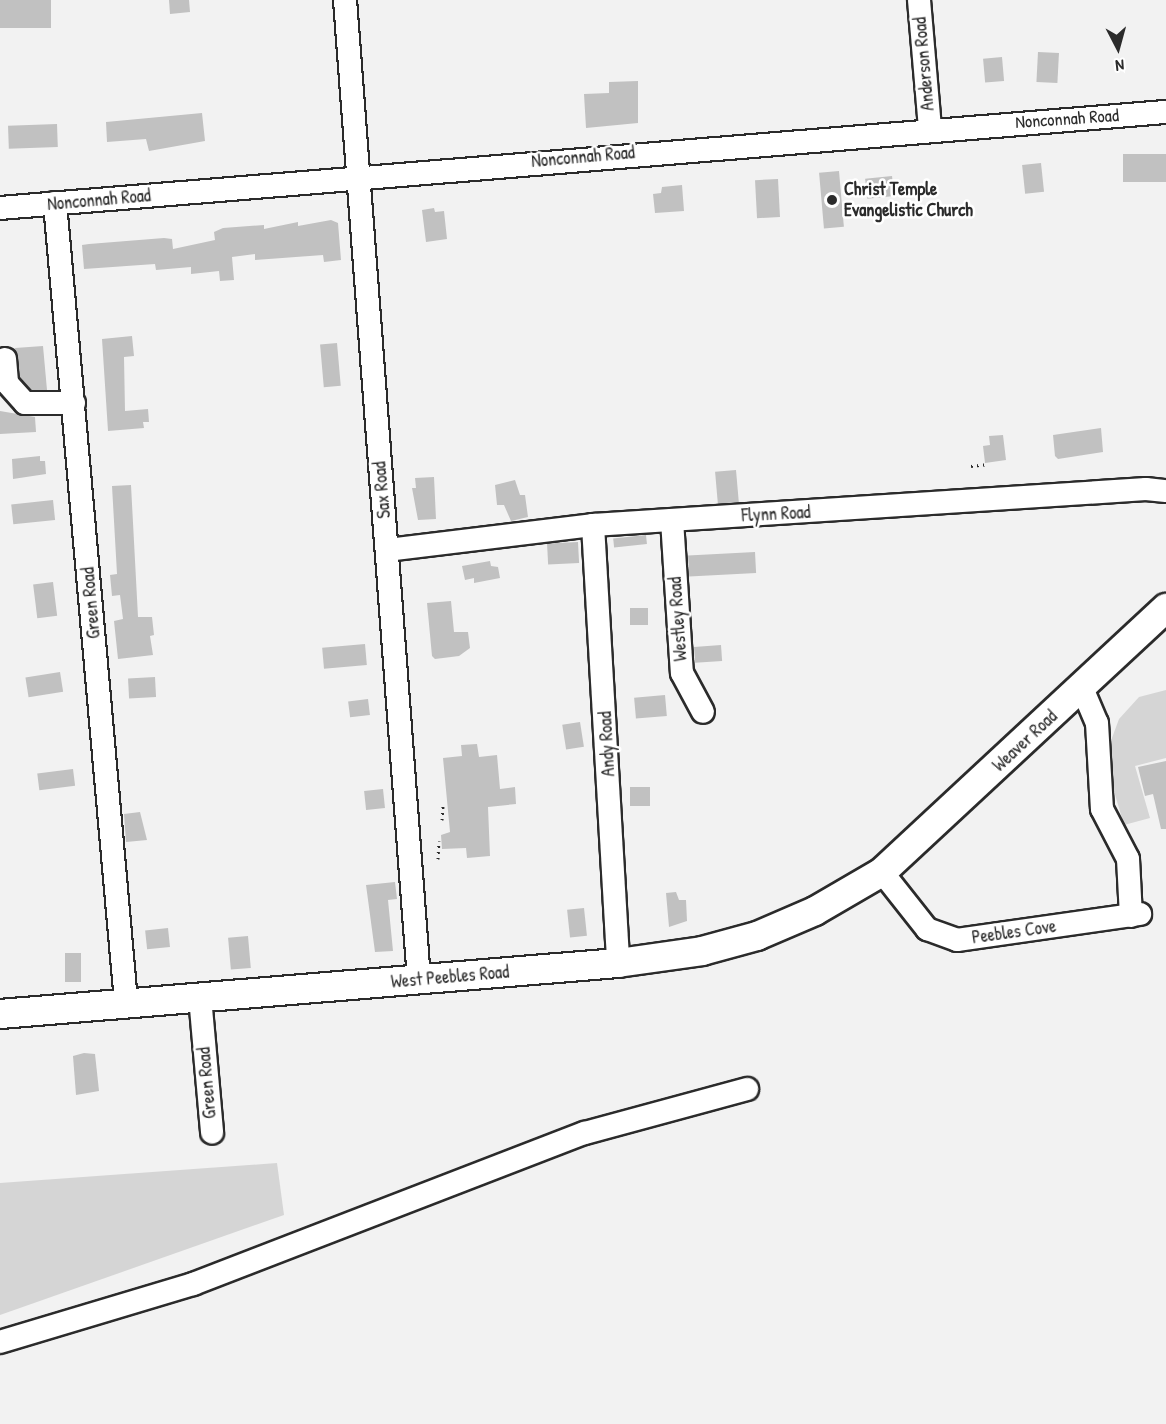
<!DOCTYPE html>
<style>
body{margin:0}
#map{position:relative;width:1166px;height:1424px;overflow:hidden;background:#f2f2f2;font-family:"Patrick Hand",sans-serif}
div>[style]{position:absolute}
.green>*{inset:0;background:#d5d5d5}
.building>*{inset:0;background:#c1c1c1;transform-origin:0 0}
.path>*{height:3px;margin-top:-1.5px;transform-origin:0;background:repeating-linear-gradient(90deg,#2b2b2b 0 1.5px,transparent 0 6px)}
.roads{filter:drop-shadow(2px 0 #2b2b2b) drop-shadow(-2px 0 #2b2b2b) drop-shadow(0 2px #2b2b2b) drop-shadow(0 -2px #2b2b2b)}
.minor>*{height:22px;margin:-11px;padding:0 11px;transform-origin:11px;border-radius:11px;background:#fff}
.major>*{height:28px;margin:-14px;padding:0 14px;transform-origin:14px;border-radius:14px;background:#fff}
.dots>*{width:16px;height:16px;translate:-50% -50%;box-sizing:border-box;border:3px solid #fff;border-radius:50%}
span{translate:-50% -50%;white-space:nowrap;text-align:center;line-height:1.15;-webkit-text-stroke:5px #fff;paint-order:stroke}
.street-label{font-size:18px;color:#2b2b2b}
.poi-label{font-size:18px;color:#2b2b2b;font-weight:700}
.left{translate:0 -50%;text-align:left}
.north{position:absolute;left:1088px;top:18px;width:60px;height:60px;-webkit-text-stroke:4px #fff;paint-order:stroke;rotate:174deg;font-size:16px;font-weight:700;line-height:24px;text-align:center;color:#2b2b2b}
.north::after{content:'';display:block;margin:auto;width:21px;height:27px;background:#2b2b2b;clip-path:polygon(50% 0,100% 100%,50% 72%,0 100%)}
</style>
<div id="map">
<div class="green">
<i style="clip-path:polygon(1166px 690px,1166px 758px,1135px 766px,1150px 818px,1124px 825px,1111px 781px,1109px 746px,1119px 719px,1139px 697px)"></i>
<i style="clip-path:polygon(277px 1163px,284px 1215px,0 1315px,0 1183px)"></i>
</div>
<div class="building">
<i style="left:0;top:0;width:51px;height:28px"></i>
<i style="clip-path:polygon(169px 0,189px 0,190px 12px,170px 14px)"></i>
<i style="left:1038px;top:52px;width:21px;height:30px;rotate:3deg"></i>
<i style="left:1002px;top:57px;width:24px;height:19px;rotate:85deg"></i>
<i style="clip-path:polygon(638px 81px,638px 123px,586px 128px,584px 94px,609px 93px,609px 82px)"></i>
<i style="clip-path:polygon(202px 113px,205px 141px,149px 151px,146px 139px,107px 142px,106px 122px)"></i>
<i style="left:57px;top:124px;width:23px;height:49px;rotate:88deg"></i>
<i style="left:1166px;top:154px;width:28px;height:43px;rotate:90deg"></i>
<i style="left:1041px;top:163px;width:29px;height:19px;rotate:84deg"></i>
<i style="left:839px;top:171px;width:56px;height:20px;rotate:85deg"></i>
<i style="left:892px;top:176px;width:20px;height:27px;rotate:84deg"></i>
<i style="left:778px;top:179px;width:38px;height:23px;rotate:87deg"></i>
<i style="clip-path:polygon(682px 185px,684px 211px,655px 213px,653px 194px,661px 193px,662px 187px)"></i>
<i style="clip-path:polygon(434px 208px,435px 212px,444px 211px,447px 239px,426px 242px,422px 210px)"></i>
<i style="clip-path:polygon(331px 220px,338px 223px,341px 260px,324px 262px,323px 255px,255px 260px,255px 254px,232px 257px,234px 280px,220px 281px,219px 271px,191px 274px,191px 267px,156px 270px,155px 264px,84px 269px,82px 245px,89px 244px,164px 238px,172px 239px,173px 249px,215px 240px,214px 232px,223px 228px,264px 225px,264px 229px,298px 222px,298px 226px)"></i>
<i style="clip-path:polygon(132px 336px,134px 356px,124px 357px,125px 411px,148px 409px,149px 422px,143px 422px,144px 428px,108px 431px,102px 339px)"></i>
<i style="left:337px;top:343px;width:43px;height:17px;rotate:85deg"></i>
<i style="clip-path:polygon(43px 346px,47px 390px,31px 390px,20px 377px,15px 348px)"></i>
<i style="clip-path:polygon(0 411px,35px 417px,36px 432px,0 434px)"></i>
<i style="clip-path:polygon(1101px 428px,1103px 452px,1058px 459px,1055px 456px,1053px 435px)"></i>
<i style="clip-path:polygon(1003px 435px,1006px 460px,985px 463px,983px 446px,990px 445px,989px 436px)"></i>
<i style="clip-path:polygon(40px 456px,40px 461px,45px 461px,46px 474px,13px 479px,12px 459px)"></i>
<i style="left:736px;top:470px;width:32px;height:21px;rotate:85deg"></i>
<i style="clip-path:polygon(434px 477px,436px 519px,418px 520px,412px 488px,416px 488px,415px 478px)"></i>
<i style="clip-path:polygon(515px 480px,520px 495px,525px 495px,528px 517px,511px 521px,504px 505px,497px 505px,495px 485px)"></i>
<i style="clip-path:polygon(131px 485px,138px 617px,152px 617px,154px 635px,150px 636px,153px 655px,118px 659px,114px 621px,123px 619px,120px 595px,112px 596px,110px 575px,117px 574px,112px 486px)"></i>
<i style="left:53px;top:500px;width:20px;height:42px;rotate:84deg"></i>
<i style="left:646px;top:535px;width:9px;height:33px;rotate:84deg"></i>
<i style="left:578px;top:542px;width:21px;height:31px;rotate:87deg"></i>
<i style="left:755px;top:552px;width:21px;height:67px;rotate:87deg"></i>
<i style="clip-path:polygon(490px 561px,491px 566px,498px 567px,500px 578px,474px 583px,474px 578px,465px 580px,462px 566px)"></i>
<i style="left:53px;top:582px;width:34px;height:20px;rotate:83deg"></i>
<i style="clip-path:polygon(451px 601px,454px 632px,468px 632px,470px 648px,459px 656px,435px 659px,432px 656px,427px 603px)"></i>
<i style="left:648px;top:608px;width:17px;height:18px;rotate:90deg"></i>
<i style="left:365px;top:644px;width:21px;height:43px;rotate:85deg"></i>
<i style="left:721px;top:645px;width:16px;height:27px;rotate:86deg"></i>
<i style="left:60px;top:672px;width:20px;height:35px;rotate:81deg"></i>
<i style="left:155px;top:677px;width:20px;height:27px;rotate:87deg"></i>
<i style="left:665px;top:695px;width:21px;height:31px;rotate:85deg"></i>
<i style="left:368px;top:699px;width:16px;height:20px;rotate:83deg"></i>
<i style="left:580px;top:722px;width:25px;height:18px;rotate:81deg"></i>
<i style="clip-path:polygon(477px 744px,479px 757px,497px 755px,500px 789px,515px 787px,516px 804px,488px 807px,490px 856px,467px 858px,466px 848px,442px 849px,441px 835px,450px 832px,443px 758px,462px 756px,461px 745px)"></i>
<i style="clip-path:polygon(1166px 761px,1166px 829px,1161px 829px,1153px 794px,1145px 796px,1138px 767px)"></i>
<i style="left:73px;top:769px;width:17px;height:36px;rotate:83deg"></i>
<i style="left:630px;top:787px;width:20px;height:19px"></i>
<i style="left:383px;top:789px;width:19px;height:19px;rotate:84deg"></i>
<i style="clip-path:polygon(140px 812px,147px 840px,126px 842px,124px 814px)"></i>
<i style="clip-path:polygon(395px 882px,397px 899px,388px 900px,393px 951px,375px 952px,366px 885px)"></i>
<i style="clip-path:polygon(676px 892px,679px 900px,686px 900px,687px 921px,669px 927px,666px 893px)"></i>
<i style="left:584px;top:908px;width:28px;height:17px;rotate:84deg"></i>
<i style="left:168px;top:928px;width:19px;height:23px;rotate:84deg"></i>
<i style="left:248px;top:936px;width:32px;height:20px;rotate:85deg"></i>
<i style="left:65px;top:953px;width:16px;height:29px"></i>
<i style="clip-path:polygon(84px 1053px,95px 1054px,99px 1091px,76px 1095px,73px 1056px)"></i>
</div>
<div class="path">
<i style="left:971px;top:466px;width:17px;rotate:-7deg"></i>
<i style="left:442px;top:820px;width:15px;rotate:-86deg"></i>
<i style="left:438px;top:859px;width:18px;rotate:-87deg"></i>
</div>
<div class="roads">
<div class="minor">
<i style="left:345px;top:0;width:983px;rotate:85.68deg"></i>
<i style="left:919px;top:0;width:129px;rotate:85.1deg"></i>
<i style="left:55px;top:203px;width:802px;rotate:84.92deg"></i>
<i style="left:0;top:208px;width:1170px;rotate:-4.71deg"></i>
<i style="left:5px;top:359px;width:24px;rotate:85deg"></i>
<i style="left:7px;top:383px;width:27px;rotate:48deg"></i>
<i style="left:25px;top:403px;width:49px"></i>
<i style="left:672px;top:520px;width:153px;rotate:86.3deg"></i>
<i style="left:682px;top:673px;width:44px;rotate:61.7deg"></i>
<i style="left:593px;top:525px;width:439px;rotate:86.7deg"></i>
<i style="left:387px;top:550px;width:208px;rotate:-6.9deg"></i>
<i style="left:593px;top:525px;width:554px;rotate:-3.72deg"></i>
<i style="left:1146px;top:489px;width:20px;rotate:6deg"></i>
<i style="left:1082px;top:688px;width:38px;rotate:67deg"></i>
<i style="left:1097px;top:723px;width:86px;rotate:86.7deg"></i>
<i style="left:1102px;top:809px;width:56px;rotate:62.5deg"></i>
<i style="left:1128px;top:859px;width:57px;rotate:87deg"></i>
<i style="left:882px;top:872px;width:73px;rotate:51.7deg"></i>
<i style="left:927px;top:929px;width:32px;rotate:20deg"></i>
<i style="left:957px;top:940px;width:185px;rotate:-8.1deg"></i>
<i style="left:200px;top:997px;width:136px;rotate:84.9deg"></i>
<i style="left:0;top:1342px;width:202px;rotate:-16.7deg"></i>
<i style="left:193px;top:1284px;width:420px;rotate:-21.1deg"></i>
<i style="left:585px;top:1133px;width:168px;rotate:-15.2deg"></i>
</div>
<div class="major">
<i style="left:0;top:1014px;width:620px;rotate:-4.72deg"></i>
<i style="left:618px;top:963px;width:85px;rotate:-8.1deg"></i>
<i style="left:702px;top:951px;width:57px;rotate:-15.3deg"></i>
<i style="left:757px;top:936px;width:63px;rotate:-23.3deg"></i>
<i style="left:815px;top:911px;width:78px;rotate:-30.2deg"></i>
<i style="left:882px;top:872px;width:388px;rotate:-42.9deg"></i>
</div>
</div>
<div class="dots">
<i style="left:832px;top:200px;background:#2b2b2b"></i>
</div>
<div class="street-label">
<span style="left:924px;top:64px;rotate:-95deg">Anderson Road</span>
<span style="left:1067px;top:119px;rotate:-4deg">Nonconnah Road</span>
<span style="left:583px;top:157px;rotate:-5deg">Nonconnah Road</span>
<span style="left:99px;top:200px;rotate:-5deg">Nonconnah Road</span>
<span style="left:382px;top:490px;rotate:-95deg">Sax Road</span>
<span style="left:776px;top:514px;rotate:-3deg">Flynn Road</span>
<span style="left:91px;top:603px;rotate:-95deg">Green Road</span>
<span style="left:678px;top:619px;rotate:-94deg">Westley Road</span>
<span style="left:1025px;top:741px;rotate:-43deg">Weaver Road</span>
<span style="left:607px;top:744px;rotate:-93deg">Andy Road</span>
<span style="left:1014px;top:932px;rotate:-8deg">Peebles Cove</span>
<span style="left:450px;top:977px;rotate:-5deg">West Peebles Road</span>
<span style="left:207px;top:1083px;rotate:-95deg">Green Road</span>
</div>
<div class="poi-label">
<span class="left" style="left:844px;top:200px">Christ Temple<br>Evangelistic Church</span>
</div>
<div class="north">N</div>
</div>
